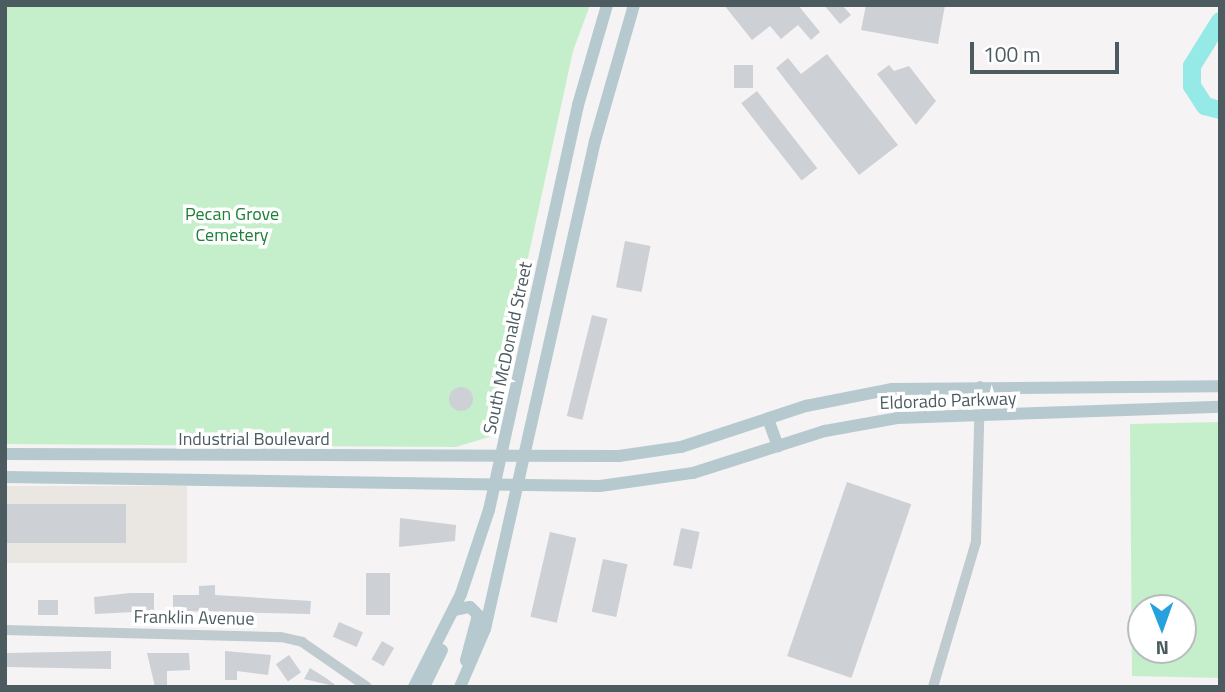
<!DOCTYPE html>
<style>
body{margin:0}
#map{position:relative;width:1225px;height:692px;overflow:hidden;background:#f5f3f4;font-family:"Titillium Web",sans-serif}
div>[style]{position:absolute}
.commercial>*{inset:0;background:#eae6e2;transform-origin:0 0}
.green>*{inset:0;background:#c5efcb}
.river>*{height:18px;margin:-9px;padding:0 9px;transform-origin:9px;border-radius:9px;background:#95e9e6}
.building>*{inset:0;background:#cdd1d5;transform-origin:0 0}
.round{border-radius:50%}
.minor>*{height:10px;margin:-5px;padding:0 5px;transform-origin:5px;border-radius:5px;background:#bfcbce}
.major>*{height:12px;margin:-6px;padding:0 6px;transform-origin:6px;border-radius:6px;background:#b5c9cf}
span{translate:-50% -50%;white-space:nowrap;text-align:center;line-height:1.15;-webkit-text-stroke:7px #fff;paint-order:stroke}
.park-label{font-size:18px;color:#1d8037}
.street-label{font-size:18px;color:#4b5b60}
.frame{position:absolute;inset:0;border:7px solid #4b5b60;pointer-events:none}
.north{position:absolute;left:1127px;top:594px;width:70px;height:70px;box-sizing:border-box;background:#fff;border:2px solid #b7bdbf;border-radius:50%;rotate:179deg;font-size:19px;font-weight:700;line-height:28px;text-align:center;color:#4b5b60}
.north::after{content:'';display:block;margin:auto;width:24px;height:32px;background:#25a2dd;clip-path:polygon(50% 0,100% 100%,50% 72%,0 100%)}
.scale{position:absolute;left:970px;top:42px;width:149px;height:32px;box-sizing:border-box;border:4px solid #4b5b60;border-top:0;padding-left:9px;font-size:21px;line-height:24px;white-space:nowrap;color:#4b5b60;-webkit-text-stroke:5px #fff;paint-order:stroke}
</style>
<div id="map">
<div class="commercial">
<i style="left:5px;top:486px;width:182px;height:77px"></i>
</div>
<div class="green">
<i style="clip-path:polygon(5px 5px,590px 5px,573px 51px,489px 437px,456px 447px,5px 444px)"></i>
<i style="clip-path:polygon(evenodd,1220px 422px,1220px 678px,1132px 676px,1130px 424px,1220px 422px,1141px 608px,1183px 608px,1183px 650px,1141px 650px,1141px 608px)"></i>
</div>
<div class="river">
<i style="left:1220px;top:21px;width:53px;rotate:121.9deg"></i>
<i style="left:1192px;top:66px;width:20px;rotate:90deg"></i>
<i style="left:1192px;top:86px;width:24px;rotate:57deg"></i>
<i style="left:1205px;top:106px;width:16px;rotate:15deg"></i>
</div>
<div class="building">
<i style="clip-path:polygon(724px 5px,798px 5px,820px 32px,811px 40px,798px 25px,781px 39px,770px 26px,752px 40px)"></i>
<i style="clip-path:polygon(824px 5px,842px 5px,851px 15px,840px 24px)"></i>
<i style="clip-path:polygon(866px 5px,945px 5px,938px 44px,861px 30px)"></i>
<i style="clip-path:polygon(827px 54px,898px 145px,859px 175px,776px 68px,788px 58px,801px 74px)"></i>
<i style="left:734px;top:65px;width:19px;height:23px"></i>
<i style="clip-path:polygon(889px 65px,894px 71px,909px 66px,936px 101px,916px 125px,877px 74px)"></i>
<i style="left:757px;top:91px;width:98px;height:20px;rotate:52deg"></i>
<i style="left:625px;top:241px;width:26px;height:47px;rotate:11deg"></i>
<i style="left:592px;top:315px;width:16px;height:104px;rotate:14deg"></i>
<i class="round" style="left:449px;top:387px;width:24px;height:24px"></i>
<i style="left:847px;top:482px;width:68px;height:184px;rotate:19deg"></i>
<i style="left:5px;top:504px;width:121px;height:39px"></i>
<i style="clip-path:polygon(400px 518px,456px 525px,455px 541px,399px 547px)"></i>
<i style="left:681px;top:528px;width:19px;height:38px;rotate:12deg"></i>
<i style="left:550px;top:532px;width:27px;height:87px;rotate:13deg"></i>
<i style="left:603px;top:559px;width:25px;height:54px;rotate:12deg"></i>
<i style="left:366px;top:573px;width:24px;height:42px"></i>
<i style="clip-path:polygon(215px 585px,215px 595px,311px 601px,310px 614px,173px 611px,173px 595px,199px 595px,199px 586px)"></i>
<i style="clip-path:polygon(130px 593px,154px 593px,154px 611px,95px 614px,94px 597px)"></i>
<i style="left:38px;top:600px;width:20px;height:15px"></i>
<i style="left:339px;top:622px;width:26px;height:16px;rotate:23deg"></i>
<i style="left:382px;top:641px;width:14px;height:21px;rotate:30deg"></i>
<i style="clip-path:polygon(111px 651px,111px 669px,7px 667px,7px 653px)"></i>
<i style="clip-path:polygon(225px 651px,271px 655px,268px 675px,237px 671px,237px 680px,225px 680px)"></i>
<i style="clip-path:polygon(147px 653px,189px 653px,190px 670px,167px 671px,167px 687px,155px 687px)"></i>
<i style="left:289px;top:655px;width:21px;height:16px;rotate:55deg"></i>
<i style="clip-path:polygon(310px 668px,326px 678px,338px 687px,304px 679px)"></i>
</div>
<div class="minor">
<i style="left:5px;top:630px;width:276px;rotate:1.5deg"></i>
<i style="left:281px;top:637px;width:22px;rotate:13deg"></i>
<i style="left:302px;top:642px;width:79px;rotate:34.7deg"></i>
<i style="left:933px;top:687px;width:151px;rotate:-73.5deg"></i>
<i style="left:976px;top:542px;width:156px;rotate:-88.5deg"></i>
</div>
<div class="major">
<i style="left:768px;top:419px;width:29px;rotate:70deg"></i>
<i style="left:5px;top:454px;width:614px;rotate:0.19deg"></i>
<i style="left:619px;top:456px;width:63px;rotate:-8.3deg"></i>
<i style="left:681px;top:447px;width:132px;rotate:-18.2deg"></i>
<i style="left:806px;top:406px;width:88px;rotate:-11.2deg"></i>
<i style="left:892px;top:389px;width:328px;rotate:-0.5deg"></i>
<i style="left:5px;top:477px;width:595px;rotate:0.87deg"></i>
<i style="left:600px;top:486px;width:94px;rotate:-8deg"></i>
<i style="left:693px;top:473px;width:139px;rotate:-17.7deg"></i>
<i style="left:825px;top:431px;width:73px;rotate:-10.2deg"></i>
<i style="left:897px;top:418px;width:323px;rotate:-2deg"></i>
<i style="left:454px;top:610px;width:16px;rotate:-11deg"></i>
<i style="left:470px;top:607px;width:11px;rotate:45deg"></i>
<i style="left:478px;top:615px;width:47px;rotate:104.9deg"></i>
<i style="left:414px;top:687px;width:104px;rotate:-63.2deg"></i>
<i style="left:461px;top:594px;width:89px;rotate:-71.6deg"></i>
<i style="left:489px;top:510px;width:415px;rotate:-77.6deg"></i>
<i style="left:578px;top:105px;width:104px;rotate:-73.8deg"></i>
<i style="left:424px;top:687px;width:41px;rotate:-64.1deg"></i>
<i style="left:460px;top:687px;width:63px;rotate:-66.7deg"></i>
<i style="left:485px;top:629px;width:500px;rotate:-77.3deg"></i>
<i style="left:595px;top:141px;width:141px;rotate:-74deg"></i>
</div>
<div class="park-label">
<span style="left:232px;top:225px">Pecan Grove<br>Cemetery</span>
</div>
<div class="street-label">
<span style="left:508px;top:348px;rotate:-78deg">South McDonald Street</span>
<span style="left:948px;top:401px;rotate:-2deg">Eldorado Parkway</span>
<span style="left:254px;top:439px">Industrial Boulevard</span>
<span style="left:194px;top:618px;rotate:1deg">Franklin Avenue</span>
</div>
<div class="frame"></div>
<div class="north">N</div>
<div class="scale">100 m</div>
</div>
